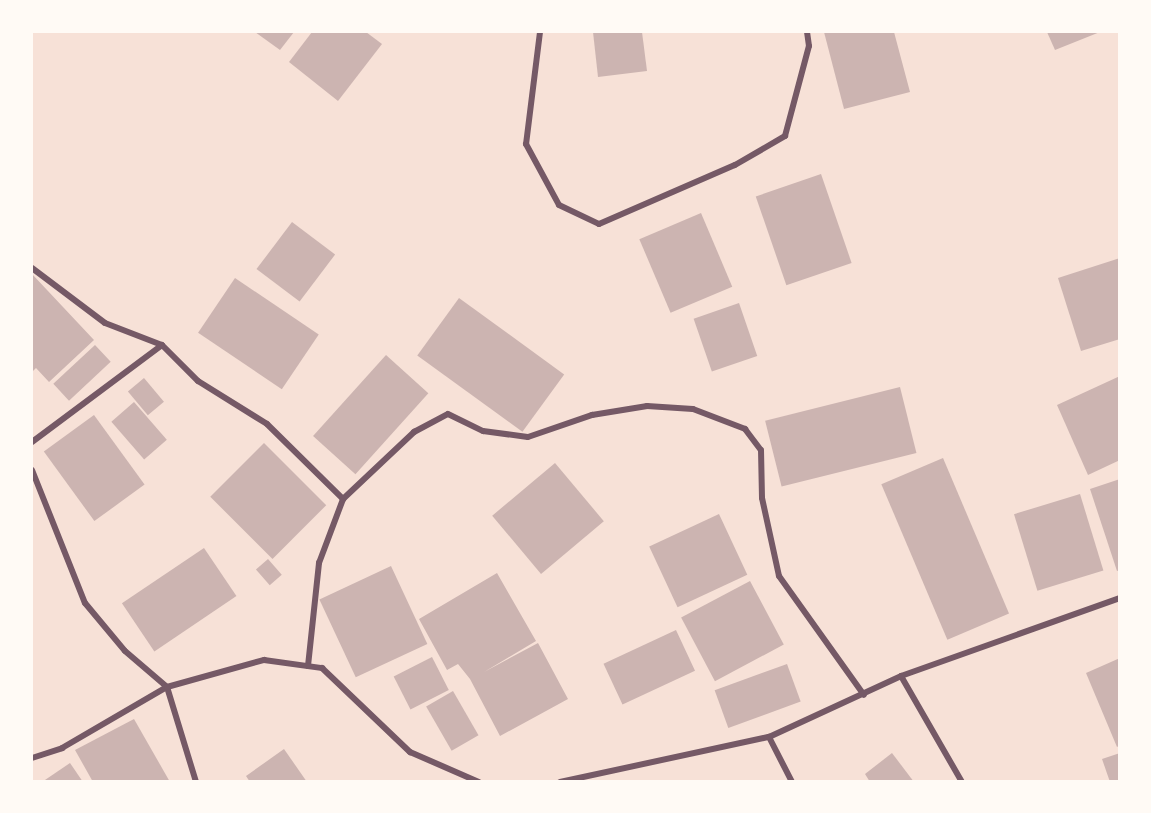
<!DOCTYPE html>
<style>
body{margin:0}
#map{position:relative;width:1151px;height:813px;overflow:hidden;background:#f7e1d7;font-family:"Fira Sans",sans-serif}
div>[style]{position:absolute}
.building>*{inset:0;background:#ccb4b1;transform-origin:0 0}
.minor>*{height:6px;margin:-3px;padding:0 3px;transform-origin:3px;border-radius:3px;background:#755966}
span{translate:-50% -50%;white-space:nowrap;text-align:center;line-height:1.15;-webkit-text-stroke:4.5px #fffaf5;paint-order:stroke}
.frame{position:absolute;inset:0;border:33px solid #fffaf5;pointer-events:none}
</style>
<div id="map">
<div class="building">
<i style="clip-path:polygon(255px 32px,294px 32px,280px 50px)"></i>
<i style="clip-path:polygon(312px 32px,366px 32px,382px 44px,338px 101px,289px 62px)"></i>
<i style="clip-path:polygon(593px 32px,642px 32px,647px 71px,598px 77px)"></i>
<i style="clip-path:polygon(824px 32px,894px 32px,910px 92px,844px 109px)"></i>
<i style="clip-path:polygon(1047px 32px,1100px 32px,1055px 50px)"></i>
<i style="left:821px;top:174px;width:94px;height:69px;rotate:71deg"></i>
<i style="left:701px;top:213px;width:80px;height:67px;rotate:67deg"></i>
<i style="left:292px;top:222px;width:54px;height:59px;rotate:37deg"></i>
<i style="clip-path:polygon(1120px 258px,1120px 339px,1081px 351px,1058px 278px)"></i>
<i style="clip-path:polygon(32px 274px,94px 340px,49px 382px,36px 368px,32px 372px)"></i>
<i style="left:235px;top:278px;width:101px;height:66px;rotate:34deg"></i>
<i style="left:459px;top:298px;width:130px;height:71px;rotate:36deg"></i>
<i style="left:739px;top:303px;width:56px;height:48px;rotate:71deg"></i>
<i style="left:95px;top:345px;width:23px;height:57px;rotate:47deg"></i>
<i style="left:386px;top:355px;width:57px;height:109px;rotate:42deg"></i>
<i style="clip-path:polygon(1120px 376px,1120px 460px,1088px 475px,1057px 405px)"></i>
<i style="left:144px;top:378px;width:31px;height:21px;rotate:50deg"></i>
<i style="left:900px;top:387px;width:68px;height:139px;rotate:76deg"></i>
<i style="left:134px;top:402px;width:50px;height:30px;rotate:49deg"></i>
<i style="left:94px;top:415px;width:86px;height:62px;rotate:54deg"></i>
<i style="left:264px;top:443px;width:88px;height:76px;rotate:45deg"></i>
<i style="left:943px;top:458px;width:169px;height:67px;rotate:67deg"></i>
<i style="left:555px;top:463px;width:76px;height:82px;rotate:50deg"></i>
<i style="clip-path:polygon(1120px 479px,1120px 570px,1117px 571px,1090px 489px)"></i>
<i style="left:1080px;top:494px;width:80px;height:69px;rotate:73deg"></i>
<i style="left:719px;top:514px;width:67px;height:77px;rotate:65deg"></i>
<i style="left:204px;top:548px;width:58px;height:99px;rotate:56deg"></i>
<i style="left:268px;top:559px;width:21px;height:16px;rotate:49deg"></i>
<i style="left:391px;top:566px;width:86px;height:79px;rotate:65deg"></i>
<i style="clip-path:polygon(497px 573px,536px 641px,484px 672px,538px 643px,568px 699px,500px 736px,470px 679px,458px 664px,447px 670px,419px 619px)"></i>
<i style="left:750px;top:581px;width:72px;height:78px;rotate:62deg"></i>
<i style="left:676px;top:630px;width:45px;height:80px;rotate:65deg"></i>
<i style="left:432px;top:657px;width:37px;height:43px;rotate:63deg"></i>
<i style="clip-path:polygon(1120px 658px,1120px 745px,1117px 747px,1086px 673px)"></i>
<i style="left:787px;top:664px;width:40px;height:77px;rotate:70deg"></i>
<i style="left:453px;top:691px;width:51px;height:31px;rotate:60deg"></i>
<i style="clip-path:polygon(134px 719px,170px 782px,93px 782px,75px 750px)"></i>
<i style="clip-path:polygon(284px 749px,307px 782px,250px 782px,246px 776px)"></i>
<i style="clip-path:polygon(892px 753px,914px 782px,870px 782px,865px 774px)"></i>
<i style="clip-path:polygon(1120px 753px,1120px 782px,1110px 782px,1102px 759px)"></i>
<i style="clip-path:polygon(70px 763px,83px 782px,42px 782px)"></i>
</div>
<div class="minor">
<i style="left:540px;top:32px;width:113px;rotate:97.1deg"></i>
<i style="left:526px;top:144px;width:69px;rotate:61.6deg"></i>
<i style="left:559px;top:205px;width:44px;rotate:25.4deg"></i>
<i style="left:599px;top:224px;width:148px;rotate:-23.5deg"></i>
<i style="left:735px;top:165px;width:58px;rotate:-30.1deg"></i>
<i style="left:785px;top:136px;width:93px;rotate:-75.1deg"></i>
<i style="left:809px;top:46px;width:14px;rotate:-98deg"></i>
<i style="left:32px;top:268px;width:91px;rotate:37deg"></i>
<i style="left:105px;top:323px;width:61px;rotate:21.1deg"></i>
<i style="left:162px;top:345px;width:51px;rotate:45deg"></i>
<i style="left:198px;top:381px;width:81px;rotate:31.9deg"></i>
<i style="left:267px;top:424px;width:107px;rotate:44.6deg"></i>
<i style="left:32px;top:442px;width:162px;rotate:-36.7deg"></i>
<i style="left:32px;top:470px;width:143px;rotate:68.3deg"></i>
<i style="left:85px;top:603px;width:62px;rotate:50.2deg"></i>
<i style="left:125px;top:651px;width:55px;rotate:40.6deg"></i>
<i style="left:167px;top:687px;width:99px;rotate:73deg"></i>
<i style="left:308px;top:666px;width:104px;rotate:-83.9deg"></i>
<i style="left:319px;top:563px;width:68px;rotate:-69.4deg"></i>
<i style="left:343px;top:499px;width:98px;rotate:-43.3deg"></i>
<i style="left:414px;top:432px;width:38px;rotate:-28deg"></i>
<i style="left:448px;top:414px;width:39px;rotate:26deg"></i>
<i style="left:483px;top:431px;width:45px;rotate:7.6deg"></i>
<i style="left:528px;top:437px;width:68px;rotate:-19deg"></i>
<i style="left:592px;top:415px;width:56px;rotate:-9.3deg"></i>
<i style="left:647px;top:406px;width:46px;rotate:3.7deg"></i>
<i style="left:693px;top:409px;width:56px;rotate:21deg"></i>
<i style="left:745px;top:429px;width:26px;rotate:53deg"></i>
<i style="left:761px;top:450px;width:48px;rotate:88.8deg"></i>
<i style="left:762px;top:498px;width:80px;rotate:77.7deg"></i>
<i style="left:779px;top:576px;width:146px;rotate:54.5deg"></i>
<i style="left:901px;top:676px;width:122px;rotate:60.1deg"></i>
<i style="left:769px;top:737px;width:51px;rotate:62.9deg"></i>
<i style="left:32px;top:758px;width:32px;rotate:-18deg"></i>
<i style="left:62px;top:748px;width:121px;rotate:-30.2deg"></i>
<i style="left:167px;top:687px;width:101px;rotate:-15.6deg"></i>
<i style="left:264px;top:660px;width:59px;rotate:7.9deg"></i>
<i style="left:322px;top:668px;width:122px;rotate:43.7deg"></i>
<i style="left:410px;top:752px;width:75px;rotate:23.5deg"></i>
<i style="left:560px;top:782px;width:214px;rotate:-12.2deg"></i>
<i style="left:769px;top:737px;width:145px;rotate:-24.8deg"></i>
<i style="left:901px;top:676px;width:232px;rotate:-19.6deg"></i>
</div>
<div class="frame"></div>
</div>
